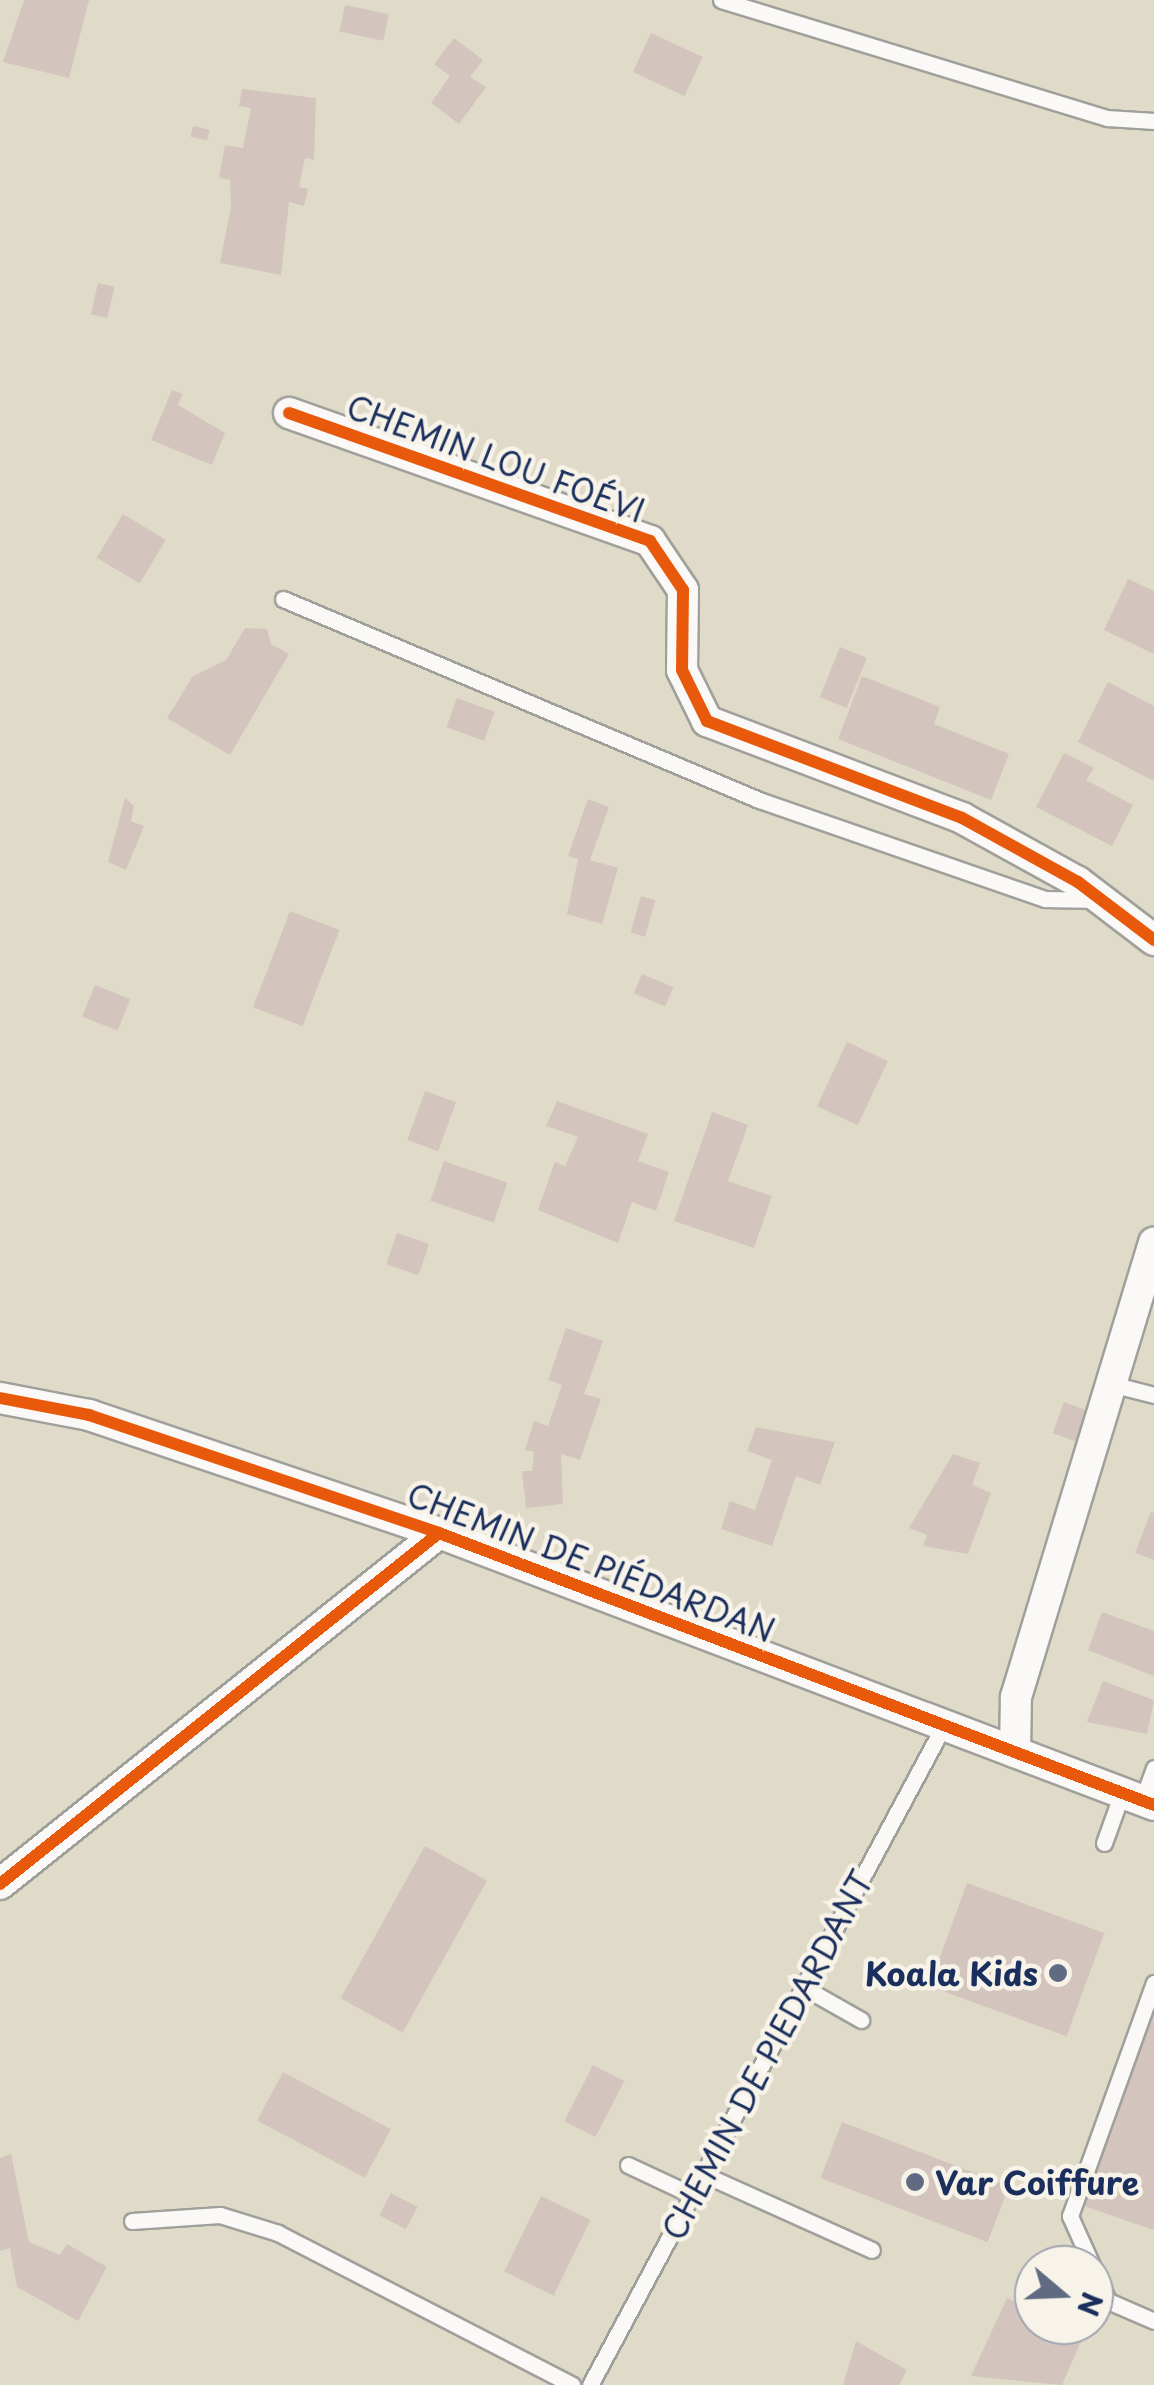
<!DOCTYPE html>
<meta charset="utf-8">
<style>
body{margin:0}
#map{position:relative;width:1154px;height:2385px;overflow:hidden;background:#e0dac8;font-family:"Playpen Sans",sans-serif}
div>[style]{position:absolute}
.building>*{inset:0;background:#d3c5bd;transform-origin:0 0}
.roads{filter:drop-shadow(2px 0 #a0a09b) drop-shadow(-2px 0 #a0a09b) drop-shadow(0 2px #a0a09b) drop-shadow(0 -2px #a0a09b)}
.lane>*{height:15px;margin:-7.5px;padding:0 7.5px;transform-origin:7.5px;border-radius:7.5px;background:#faf9f7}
.street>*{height:30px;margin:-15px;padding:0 15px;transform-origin:15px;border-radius:15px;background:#faf9f7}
.cycleway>*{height:12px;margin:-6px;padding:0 6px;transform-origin:6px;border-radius:6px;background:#e8590c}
.dots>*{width:28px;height:28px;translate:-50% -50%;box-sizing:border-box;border:5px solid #f7f3e8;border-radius:50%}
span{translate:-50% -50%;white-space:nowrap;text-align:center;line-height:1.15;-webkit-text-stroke:9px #f7f3e8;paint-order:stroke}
.street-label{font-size:32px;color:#1b2f5e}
.poi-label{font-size:32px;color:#1b2f5e;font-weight:700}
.right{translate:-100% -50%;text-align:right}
.left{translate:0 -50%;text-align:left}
.north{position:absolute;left:1014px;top:2245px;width:100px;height:100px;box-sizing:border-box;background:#f7f3e8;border:2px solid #9fa5b1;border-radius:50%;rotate:109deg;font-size:28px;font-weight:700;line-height:40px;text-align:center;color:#1b2f5e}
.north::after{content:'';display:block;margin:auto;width:35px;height:45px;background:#606b83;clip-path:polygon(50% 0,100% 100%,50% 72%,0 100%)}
</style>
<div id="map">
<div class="building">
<i style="clip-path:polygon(24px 0,89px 0,69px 78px,3px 62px)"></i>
<i style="left:345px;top:5px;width:45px;height:27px;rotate:12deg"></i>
<i style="left:651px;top:33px;width:57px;height:43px;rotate:25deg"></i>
<i style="clip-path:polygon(454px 38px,483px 60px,470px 77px,486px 87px,459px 124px,431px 103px,450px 76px,434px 64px)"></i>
<i style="clip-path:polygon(242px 89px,316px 98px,314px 160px,305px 158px,299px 187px,308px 189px,304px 206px,289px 202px,281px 275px,220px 263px,231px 207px,230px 180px,219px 178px,225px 145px,243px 148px,251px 108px,239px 106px)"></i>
<i style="left:193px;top:126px;width:17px;height:11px;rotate:13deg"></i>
<i style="left:98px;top:283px;width:17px;height:32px;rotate:13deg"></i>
<i style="clip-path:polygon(172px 390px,183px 394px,178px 405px,225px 433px,212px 465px,151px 440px)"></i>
<i style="left:123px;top:514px;width:50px;height:51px;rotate:31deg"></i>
<i style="clip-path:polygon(1128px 579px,1154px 591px,1154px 654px,1104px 630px)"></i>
<i style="clip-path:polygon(245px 628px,267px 629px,271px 644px,289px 654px,230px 755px,167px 718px,193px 676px,226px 660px)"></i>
<i style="left:840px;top:647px;width:29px;height:54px;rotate:22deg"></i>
<i style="clip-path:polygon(862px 676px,940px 707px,934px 724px,1009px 754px,991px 800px,838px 739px)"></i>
<i style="clip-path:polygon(1108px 682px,1154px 706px,1154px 781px,1078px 742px)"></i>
<i style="left:457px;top:698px;width:40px;height:31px;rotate:20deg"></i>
<i style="clip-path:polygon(1064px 753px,1094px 768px,1086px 780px,1133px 805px,1112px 846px,1036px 807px)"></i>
<i style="clip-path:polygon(125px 798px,134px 806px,131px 821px,144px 826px,126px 870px,108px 862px)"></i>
<i style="clip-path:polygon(588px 799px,609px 807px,590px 860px,618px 868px,602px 924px,567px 914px,578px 859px,568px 856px)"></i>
<i style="left:641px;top:896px;width:15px;height:38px;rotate:16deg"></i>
<i style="left:290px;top:911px;width:53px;height:103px;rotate:21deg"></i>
<i style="left:642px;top:974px;width:34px;height:21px;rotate:23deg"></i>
<i style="left:95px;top:985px;width:38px;height:34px;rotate:22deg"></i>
<i style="left:847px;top:1042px;width:45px;height:71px;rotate:25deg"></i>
<i style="left:425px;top:1091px;width:33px;height:52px;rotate:20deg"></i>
<i style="clip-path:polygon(557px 1101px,648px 1134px,638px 1161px,669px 1172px,656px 1211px,632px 1202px,618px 1243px,538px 1210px,555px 1162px,565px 1166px,578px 1137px,546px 1126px)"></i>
<i style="clip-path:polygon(712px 1112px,748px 1125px,728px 1181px,772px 1196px,754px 1248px,674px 1221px)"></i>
<i style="left:444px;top:1161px;width:67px;height:42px;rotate:19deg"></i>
<i style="left:397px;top:1233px;width:34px;height:33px;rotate:19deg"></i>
<i style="clip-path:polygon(566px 1328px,603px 1341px,584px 1394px,601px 1399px,580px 1460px,561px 1454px,563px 1504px,526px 1508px,522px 1471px,532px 1471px,534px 1452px,525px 1450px,534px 1421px,548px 1426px,562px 1385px,548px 1380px)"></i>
<i style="left:1064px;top:1402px;width:29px;height:33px;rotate:20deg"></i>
<i style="clip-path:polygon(756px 1427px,835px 1442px,820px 1485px,796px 1476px,772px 1546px,721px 1529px,730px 1501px,755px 1510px,772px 1460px,747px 1451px)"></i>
<i style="clip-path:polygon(953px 1454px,980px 1463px,972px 1485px,991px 1493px,968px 1554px,923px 1546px,927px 1535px,909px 1528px)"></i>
<i style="clip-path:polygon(1151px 1512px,1154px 1513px,1154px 1560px,1135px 1553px)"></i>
<i style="clip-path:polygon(1102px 1612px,1154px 1631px,1154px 1676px,1088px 1650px)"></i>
<i style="clip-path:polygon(1103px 1681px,1154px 1700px,1147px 1734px,1087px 1722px)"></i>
<i style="left:425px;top:1846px;width:71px;height:174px;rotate:29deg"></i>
<i style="left:967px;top:1883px;width:146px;height:110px;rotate:20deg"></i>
<i style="clip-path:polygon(1153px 2010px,1154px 2010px,1154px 2230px,1084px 2206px)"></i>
<i style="left:593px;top:2065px;width:35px;height:63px;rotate:27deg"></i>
<i style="left:283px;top:2072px;width:122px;height:55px;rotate:28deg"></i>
<i style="left:842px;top:2122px;width:179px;height:60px;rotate:21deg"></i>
<i style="clip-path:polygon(11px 2154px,29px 2242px,60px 2255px,67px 2244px,107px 2267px,78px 2321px,17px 2287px,10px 2248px,0 2251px,0 2158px)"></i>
<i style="left:391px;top:2193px;width:30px;height:25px;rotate:28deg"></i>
<i style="left:541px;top:2196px;width:55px;height:84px;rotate:26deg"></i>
<i style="clip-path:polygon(1007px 2298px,1034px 2310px,1034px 2325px,1085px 2332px,1062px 2385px,971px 2376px)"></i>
<i style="clip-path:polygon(856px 2341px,907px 2370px,899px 2385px,843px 2385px)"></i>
</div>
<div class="roads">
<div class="lane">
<i style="left:721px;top:0;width:404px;rotate:17deg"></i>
<i style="left:1107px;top:118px;width:47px;rotate:3.7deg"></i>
<i style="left:283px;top:599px;width:517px;rotate:22.89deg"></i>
<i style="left:759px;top:800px;width:303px;rotate:19.1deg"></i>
<i style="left:1045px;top:899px;width:51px;rotate:1.1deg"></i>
<i style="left:1115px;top:1385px;width:40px;rotate:14.4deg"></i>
<i style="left:1142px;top:1801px;width:35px;rotate:-70deg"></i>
<i style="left:1104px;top:1843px;width:53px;rotate:-70.2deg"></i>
<i style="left:803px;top:1987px;width:67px;rotate:29.6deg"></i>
<i style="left:628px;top:2165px;width:71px;rotate:25.1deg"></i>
<i style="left:703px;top:2174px;width:185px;rotate:24.2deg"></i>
<i style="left:132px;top:2221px;width:88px;rotate:-3.9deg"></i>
<i style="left:220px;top:2215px;width:61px;rotate:17.2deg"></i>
<i style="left:278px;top:2233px;width:331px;rotate:27.3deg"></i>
<i style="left:1092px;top:2265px;width:54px;rotate:-114.2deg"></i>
<i style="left:1070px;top:2216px;width:248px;rotate:-70.2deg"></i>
<i style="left:1094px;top:2269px;width:35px;rotate:66deg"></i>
<i style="left:1108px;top:2301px;width:50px;rotate:23.5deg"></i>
<i style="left:590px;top:2385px;width:749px;rotate:-61.79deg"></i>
</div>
<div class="street">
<i style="left:289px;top:413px;width:383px;rotate:19.5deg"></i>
<i style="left:650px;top:541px;width:59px;rotate:56deg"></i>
<i style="left:683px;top:590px;width:80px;rotate:90.7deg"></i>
<i style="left:682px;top:670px;width:57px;rotate:63.9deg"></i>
<i style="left:707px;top:721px;width:273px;rotate:20.8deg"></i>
<i style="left:962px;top:818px;width:132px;rotate:28.9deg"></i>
<i style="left:1078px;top:882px;width:96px;rotate:37.3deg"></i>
<i style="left:0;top:1398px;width:91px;rotate:10.8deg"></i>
<i style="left:89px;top:1415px;width:369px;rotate:18.6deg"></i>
<i style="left:439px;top:1533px;width:765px;rotate:20.83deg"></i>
<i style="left:1015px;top:1752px;width:55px;rotate:-89deg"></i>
<i style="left:1016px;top:1697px;width:475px;rotate:-73.1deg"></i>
<i style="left:0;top:1884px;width:562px;rotate:-38.64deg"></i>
</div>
</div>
<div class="cycleway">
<i style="left:289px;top:413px;width:383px;rotate:19.5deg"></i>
<i style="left:650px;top:541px;width:59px;rotate:56deg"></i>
<i style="left:683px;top:590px;width:80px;rotate:90.7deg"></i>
<i style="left:682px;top:670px;width:57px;rotate:63.9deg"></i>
<i style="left:707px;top:721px;width:273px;rotate:20.8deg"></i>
<i style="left:962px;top:818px;width:132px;rotate:28.9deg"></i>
<i style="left:1078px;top:882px;width:96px;rotate:37.3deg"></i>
<i style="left:0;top:1398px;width:91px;rotate:10.8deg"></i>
<i style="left:89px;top:1415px;width:369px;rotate:18.6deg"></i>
<i style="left:439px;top:1533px;width:765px;rotate:20.83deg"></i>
<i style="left:0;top:1884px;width:562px;rotate:-38.64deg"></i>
</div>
<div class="dots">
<i style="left:1058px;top:1973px;background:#606b83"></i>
<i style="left:915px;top:2182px;background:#606b83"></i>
</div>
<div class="street-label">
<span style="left:496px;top:458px;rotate:20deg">CHEMIN LOU FOÉVI</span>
<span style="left:591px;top:1562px;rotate:21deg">CHEMIN DE PIÉDARDAN</span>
<span style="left:767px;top:2055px;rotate:-62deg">CHEMIN DE PIEDARDANT</span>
</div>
<div class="poi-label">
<span class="right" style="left:1038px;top:1973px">Koala Kids</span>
<span class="left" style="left:935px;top:2182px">Var Coiffure</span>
</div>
<div class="north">N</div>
</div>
